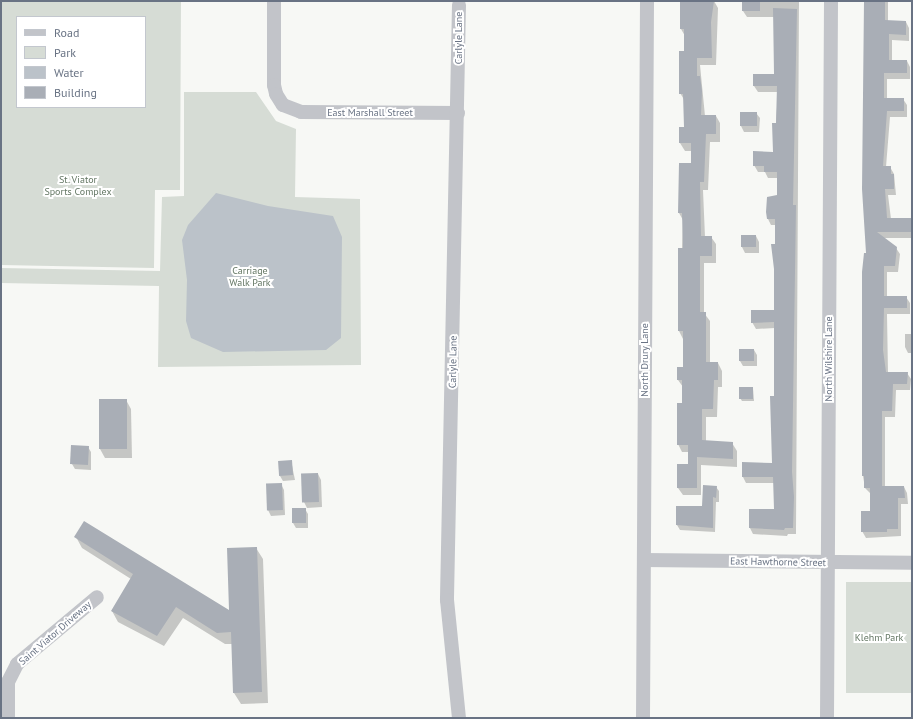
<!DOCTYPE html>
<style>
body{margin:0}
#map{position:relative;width:913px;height:719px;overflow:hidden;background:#f7f8f5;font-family:"PT Sans",sans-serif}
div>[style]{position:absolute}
.green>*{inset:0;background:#d6dcd5;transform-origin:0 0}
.water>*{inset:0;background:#bbc2c9}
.shadow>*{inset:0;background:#0003}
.building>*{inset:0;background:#a9aeb6;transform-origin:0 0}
.street>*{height:14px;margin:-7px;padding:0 7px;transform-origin:7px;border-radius:7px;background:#c2c4c9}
span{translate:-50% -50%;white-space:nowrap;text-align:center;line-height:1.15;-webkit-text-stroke:4px #fff;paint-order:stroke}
.street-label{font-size:10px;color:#697384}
.park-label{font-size:10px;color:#647764}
.frame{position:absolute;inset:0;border:2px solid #697384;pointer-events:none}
.legend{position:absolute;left:16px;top:16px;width:130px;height:92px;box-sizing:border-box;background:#fff;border:1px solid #c3c7ce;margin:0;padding:5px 7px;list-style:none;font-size:12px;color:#697384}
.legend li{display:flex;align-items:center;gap:8px;height:20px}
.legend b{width:20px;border:1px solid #c3c7ce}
</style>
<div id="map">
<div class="green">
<i style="clip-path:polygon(evenodd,1px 1px,181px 1px,180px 190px,155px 190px,154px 268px,1px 265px,1px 1px,17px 17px,145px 17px,145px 107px,17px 107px,17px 17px)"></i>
<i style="clip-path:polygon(184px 92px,256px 92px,276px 121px,296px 129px,295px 197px,360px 199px,361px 365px,158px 367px,159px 286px,1px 283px,1px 268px,160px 271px,162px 197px,184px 196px)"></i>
<i style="left:846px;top:582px;width:66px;height:111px"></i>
</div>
<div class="water">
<i style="clip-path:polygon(216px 193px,268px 206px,333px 216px,342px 237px,341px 338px,326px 350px,223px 352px,191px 338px,186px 321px,187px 280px,182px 240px,188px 225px)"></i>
</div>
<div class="shadow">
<i style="clip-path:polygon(681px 1px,714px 1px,718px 8px,716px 65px,700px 65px,705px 116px,716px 116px,720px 123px,720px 142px,710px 142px,708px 190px,703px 190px,705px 237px,711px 237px,716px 244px,716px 263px,704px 263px,704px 313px,710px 321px,710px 363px,718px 363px,722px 371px,722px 387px,718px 387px,717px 417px,706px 417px,706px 441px,732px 443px,737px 451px,737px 467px,701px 465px,701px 495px,683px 495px,678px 488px,689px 465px,689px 452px,682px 452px,678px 444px,683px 404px,683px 387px,678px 380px,684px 368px,683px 339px,679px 331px,683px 220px,679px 213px,692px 164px,692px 151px,685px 151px,680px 143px,680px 128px,685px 128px,685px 101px,680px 93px,685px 52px,685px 36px,681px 29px)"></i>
<i style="clip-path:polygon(743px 1px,799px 1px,796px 534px,788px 534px,787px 536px,753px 534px,750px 528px,775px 510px,775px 483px,746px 483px,743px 477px,773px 464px,775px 328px,756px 329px,752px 322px,775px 311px,776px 225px,771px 225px,768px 219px,778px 196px,778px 178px,768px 178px,765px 172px,758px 172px,754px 165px,774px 153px,778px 92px,758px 92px,754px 86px,775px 75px,774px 17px,747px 17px,743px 11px)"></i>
<i style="clip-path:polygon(866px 1px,888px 1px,888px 22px,906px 22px,909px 28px,909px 41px,892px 40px,892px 61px,907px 61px,910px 67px,910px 79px,887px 79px,887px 99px,903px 99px,907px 105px,907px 117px,890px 117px,886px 167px,890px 167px,894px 174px,896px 195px,888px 195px,891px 219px,912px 219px,912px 238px,884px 238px,896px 248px,900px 254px,898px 272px,887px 272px,887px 297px,906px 297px,910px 303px,910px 314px,887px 314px,888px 373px,907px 373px,911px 379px,910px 390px,896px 390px,895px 417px,885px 417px,885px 487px,904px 487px,907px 493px,908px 504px,901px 504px,901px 536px,866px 538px,862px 531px,871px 512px,871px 494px,865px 488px,863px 476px,863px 272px,867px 254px)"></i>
<i style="clip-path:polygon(741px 113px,756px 113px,760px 118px,759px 132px,744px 132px,741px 126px)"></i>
<i style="clip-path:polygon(742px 236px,756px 236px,759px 242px,759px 253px,745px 253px,742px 247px)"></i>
<i style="clip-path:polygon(905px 334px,912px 334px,912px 353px,908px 353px,905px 347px)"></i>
<i style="clip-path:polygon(754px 350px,757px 355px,757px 366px,743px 366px,740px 361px)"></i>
<i style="clip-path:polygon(753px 388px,754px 401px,742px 401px,740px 398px)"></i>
<i style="clip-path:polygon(100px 400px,126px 400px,131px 409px,132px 458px,105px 458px,100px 449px)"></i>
<i style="clip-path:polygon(88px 447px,91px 452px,91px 470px,75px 469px,72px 464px)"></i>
<i style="clip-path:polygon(291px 461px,295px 480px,283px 481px,280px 476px)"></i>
<i style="clip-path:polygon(318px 474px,321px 480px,322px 507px,307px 508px,304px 502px)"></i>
<i style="clip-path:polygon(281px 484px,284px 490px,285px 515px,271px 516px,268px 510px)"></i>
<i style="clip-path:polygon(716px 487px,719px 491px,719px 502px,716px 502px,715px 532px,680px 530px,677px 525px,703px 508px)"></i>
<i style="clip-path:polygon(305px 509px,308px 514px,308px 528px,296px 528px,293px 523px)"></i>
<i style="clip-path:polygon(76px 537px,230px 612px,256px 548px,263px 559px,268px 703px,241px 704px,234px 693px,232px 644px,225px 644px,183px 618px,164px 646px,118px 622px,112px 611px,131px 579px,82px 548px)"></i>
</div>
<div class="building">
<i style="clip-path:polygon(680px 1px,714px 1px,711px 22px,712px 58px,697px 58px,697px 76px,700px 76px,702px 91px,701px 115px,716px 115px,716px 134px,706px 134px,704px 182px,700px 182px,701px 236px,712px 236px,712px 256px,700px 256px,700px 312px,706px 312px,706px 362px,718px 362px,718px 380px,714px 380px,713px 409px,702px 409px,702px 440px,733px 442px,733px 459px,697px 457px,697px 488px,677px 488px,677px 464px,688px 464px,688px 445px,677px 445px,677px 403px,682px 403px,682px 380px,677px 380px,677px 367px,683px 367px,683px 331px,678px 331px,678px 248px,683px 248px,682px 213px,678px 213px,679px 163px,691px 163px,691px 143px,679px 143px,679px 127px,684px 127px,683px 94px,679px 94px,679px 51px,684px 51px,684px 29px,680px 29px)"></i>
<i style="left:742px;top:1px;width:18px;height:10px"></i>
<i style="clip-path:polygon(864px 1px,885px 1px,885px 20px,906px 21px,906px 35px,889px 34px,889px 60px,907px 60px,907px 73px,884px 73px,884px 98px,904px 98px,904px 111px,887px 111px,883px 166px,891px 166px,891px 174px,894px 174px,894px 189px,885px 189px,887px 218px,912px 218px,912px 232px,877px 232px,897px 247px,895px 266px,884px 266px,884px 296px,907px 296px,907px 308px,884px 308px,883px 350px,886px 372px,908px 372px,907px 384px,893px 384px,892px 411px,882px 411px,882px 486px,904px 486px,905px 498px,898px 498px,898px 529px,887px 529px,887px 532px,861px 532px,861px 511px,870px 511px,870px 488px,864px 488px,864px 476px,862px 476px,862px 272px,864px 253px,866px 253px,862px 189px)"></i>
<i style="clip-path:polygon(773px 8px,797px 9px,793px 205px,796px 205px,792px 472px,794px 497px,793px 528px,785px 528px,784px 530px,749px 528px,749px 509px,774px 509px,773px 477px,742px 477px,742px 462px,772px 463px,770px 396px,774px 396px,774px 322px,751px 323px,751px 310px,774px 310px,774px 269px,771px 244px,775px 244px,775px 219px,767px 219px,766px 212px,767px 197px,777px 195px,777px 172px,764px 172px,764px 166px,753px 166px,753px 151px,773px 152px,772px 123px,776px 123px,777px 86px,753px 86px,753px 74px,774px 74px)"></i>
<i style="left:740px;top:112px;width:17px;height:14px"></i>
<i style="left:741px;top:235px;width:15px;height:12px"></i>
<i style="left:739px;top:349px;width:15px;height:12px"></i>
<i style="left:739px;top:387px;width:14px;height:12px"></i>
<i style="left:99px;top:399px;width:28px;height:50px"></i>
<i style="left:71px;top:445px;width:18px;height:19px;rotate:3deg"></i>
<i style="left:292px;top:460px;width:15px;height:14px;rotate:86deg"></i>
<i style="left:318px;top:473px;width:29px;height:17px;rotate:88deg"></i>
<i style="left:282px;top:483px;width:27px;height:16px;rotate:88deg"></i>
<i style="clip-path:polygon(703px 485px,717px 486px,716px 498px,713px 497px,713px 528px,676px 525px,676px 506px,702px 506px)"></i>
<i style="left:292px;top:508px;width:14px;height:15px"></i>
<i style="clip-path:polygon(84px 521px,229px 610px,227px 548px,257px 547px,262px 692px,233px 693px,231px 632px,217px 633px,176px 607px,157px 636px,111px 611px,133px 574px,74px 537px)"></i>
</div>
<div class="street">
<i style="left:274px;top:1px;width:84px;rotate:90deg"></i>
<i style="left:274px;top:85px;width:9px;rotate:77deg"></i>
<i style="left:276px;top:94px;width:13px;rotate:58deg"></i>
<i style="left:283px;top:105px;width:19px;rotate:21deg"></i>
<i style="left:301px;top:112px;width:157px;rotate:0.4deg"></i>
<i style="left:459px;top:5px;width:595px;rotate:91.16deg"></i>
<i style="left:447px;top:600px;width:119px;rotate:84.2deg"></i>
<i style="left:644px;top:560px;width:268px;rotate:0.6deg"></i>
<i style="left:8px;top:718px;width:36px;rotate:-90deg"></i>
<i style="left:8px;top:682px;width:20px;rotate:-63deg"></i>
<i style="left:17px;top:664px;width:104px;rotate:-39.9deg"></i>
<i style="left:643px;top:718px;width:717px;rotate:-89.68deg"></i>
<i style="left:827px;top:718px;width:717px;rotate:-89.68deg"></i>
</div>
<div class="street-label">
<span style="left:459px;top:38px;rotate:-90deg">Carlyle Lane</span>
<span style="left:370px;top:113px">East Marshall Street</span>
<span style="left:829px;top:359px;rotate:-90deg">North Wilshire Lane</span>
<span style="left:645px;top:360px;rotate:-90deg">North Drury Lane</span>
<span style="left:453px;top:362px;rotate:-89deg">Carlyle Lane</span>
<span style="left:778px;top:562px;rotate:1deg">East Hawthorne Street</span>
<span style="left:55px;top:633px;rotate:-41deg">Saint Viator Driveway</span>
</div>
<div class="park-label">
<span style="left:78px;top:185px">St. Viator<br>Sports Complex</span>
<span style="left:250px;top:276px">Carriage<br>Walk Park</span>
<span style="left:879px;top:638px">Klehm Park</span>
</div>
<div class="frame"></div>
<ul class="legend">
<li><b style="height:5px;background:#c2c4c9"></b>Road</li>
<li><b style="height:11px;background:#d6dcd5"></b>Park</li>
<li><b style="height:11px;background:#bbc2c9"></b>Water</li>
<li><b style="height:11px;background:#a9aeb6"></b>Building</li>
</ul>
</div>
